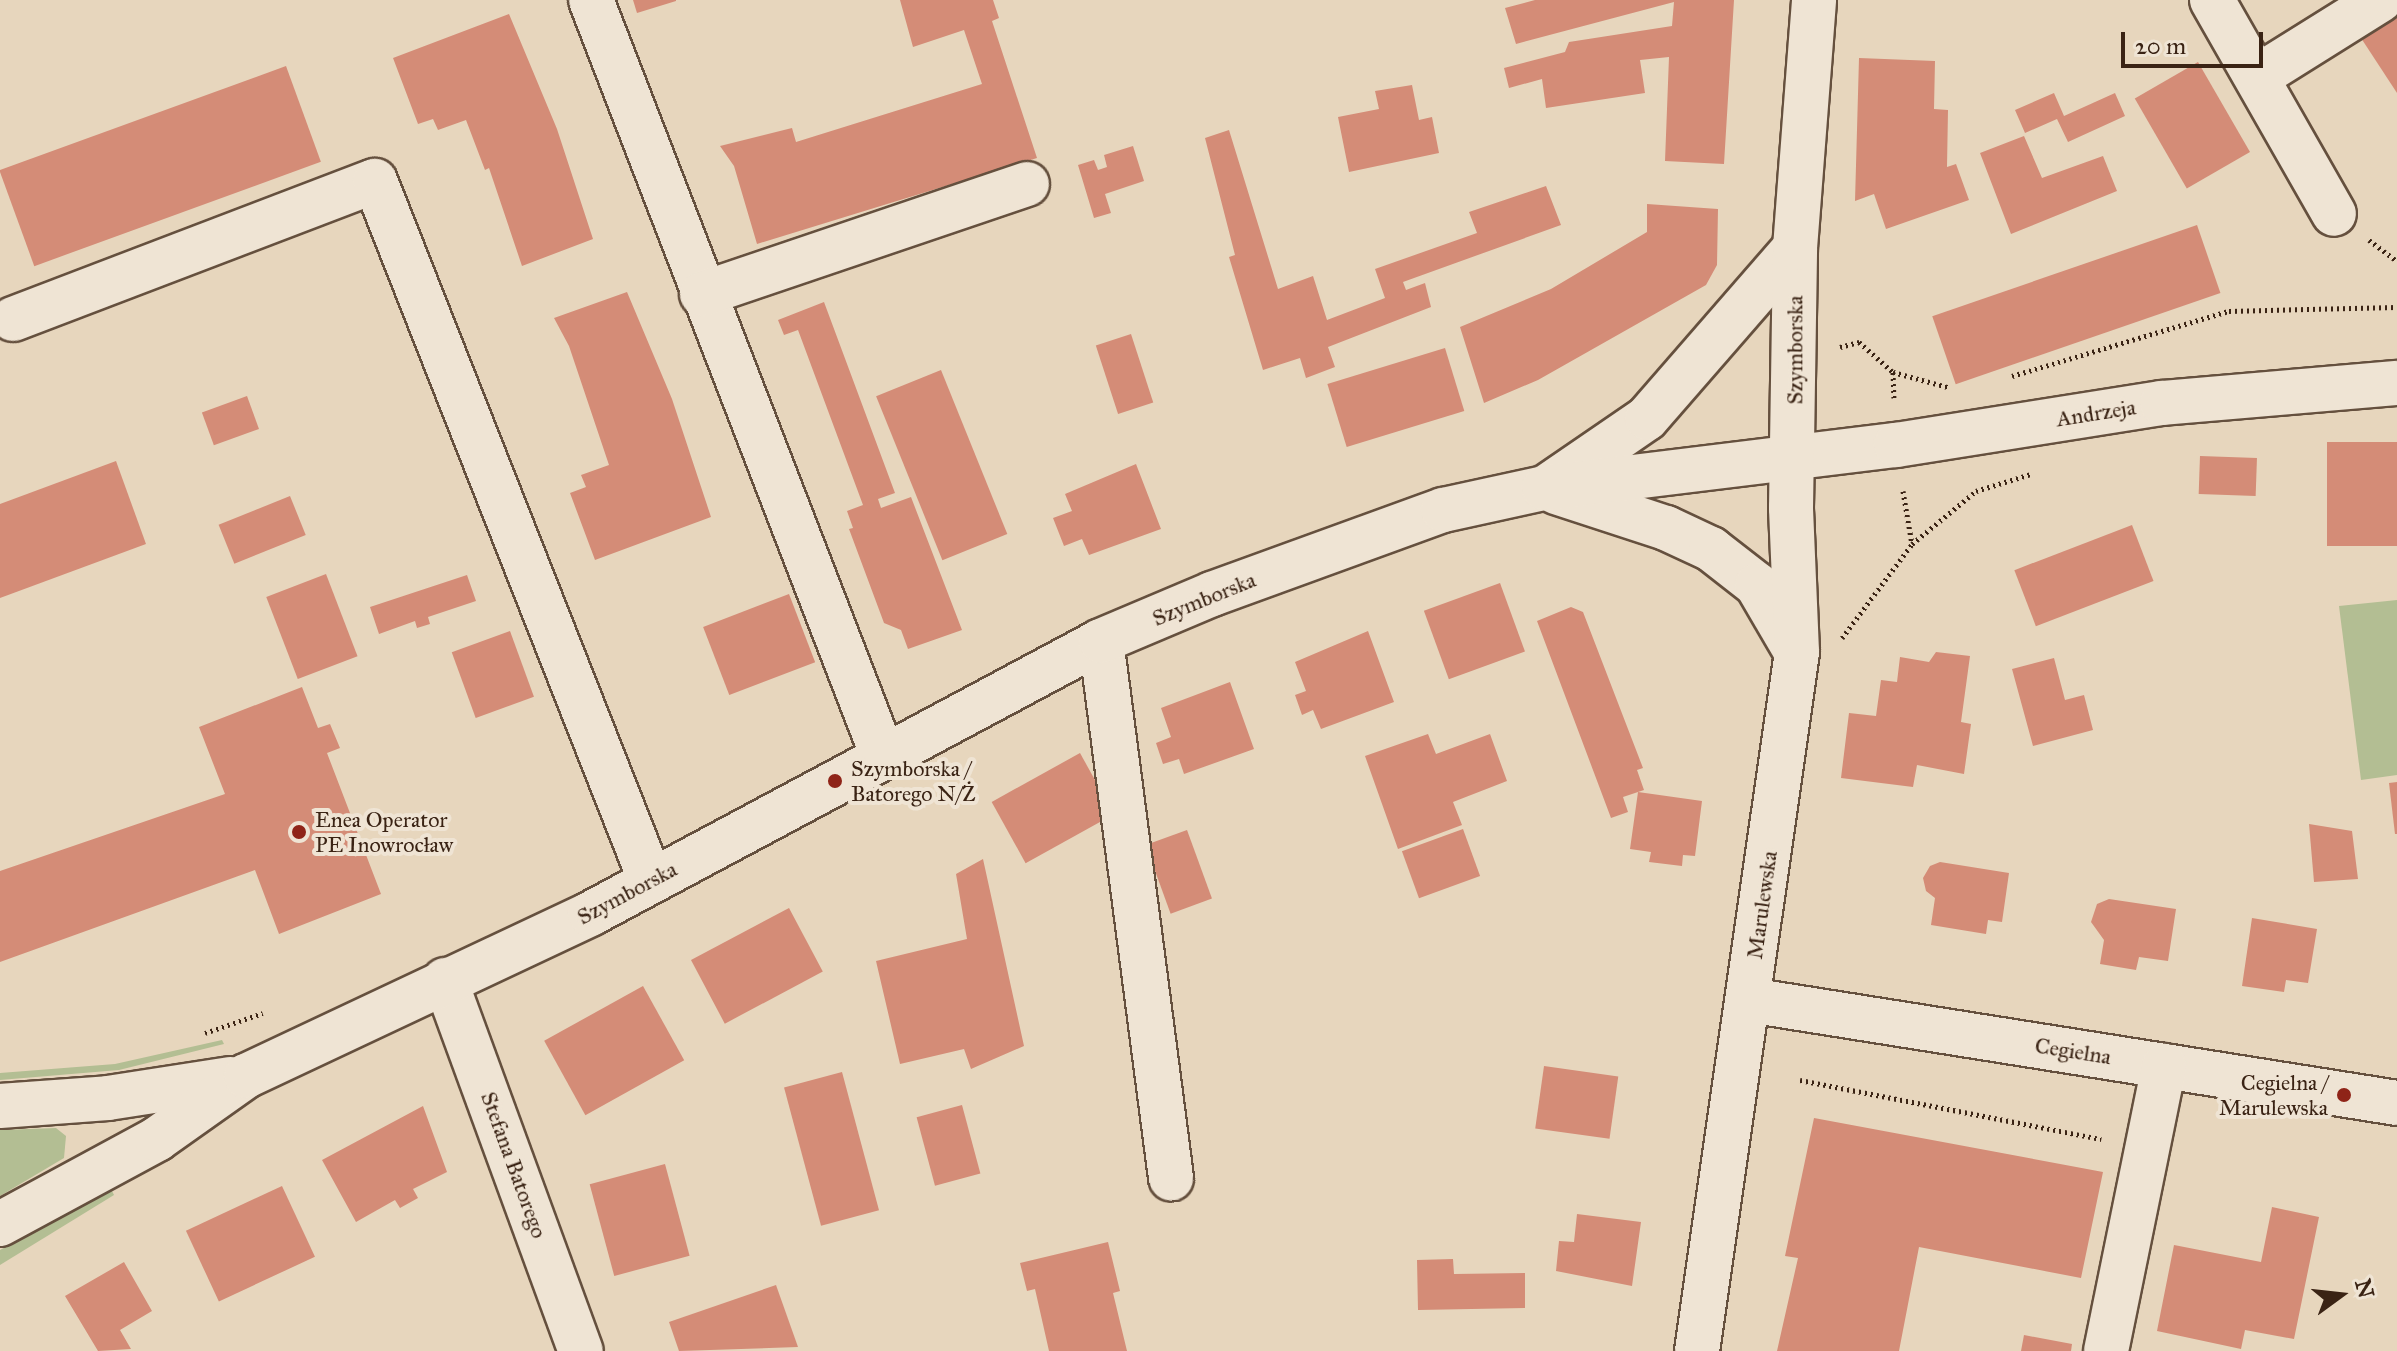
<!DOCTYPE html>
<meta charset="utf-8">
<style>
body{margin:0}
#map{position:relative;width:2397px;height:1351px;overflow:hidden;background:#e7d6bd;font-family:"IM FELL Great Primer",serif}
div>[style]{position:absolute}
.green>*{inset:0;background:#b3be93}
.building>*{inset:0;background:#d48c77;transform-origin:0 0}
.path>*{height:5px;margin-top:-2.5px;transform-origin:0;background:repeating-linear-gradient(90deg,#3a2314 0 2px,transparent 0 6px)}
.roads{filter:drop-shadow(2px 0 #65503e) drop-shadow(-2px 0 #65503e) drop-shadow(0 2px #65503e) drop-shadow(0 -2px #65503e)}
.minor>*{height:44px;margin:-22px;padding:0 22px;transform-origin:22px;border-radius:22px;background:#efe4d4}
.dots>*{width:22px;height:22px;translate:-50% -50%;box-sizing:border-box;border:4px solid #efe4d4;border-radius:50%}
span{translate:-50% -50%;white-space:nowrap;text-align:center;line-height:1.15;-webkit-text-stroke:8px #efe4d4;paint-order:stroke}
.street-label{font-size:22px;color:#3a2314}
.poi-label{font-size:22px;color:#3a2314}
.left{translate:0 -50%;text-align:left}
.right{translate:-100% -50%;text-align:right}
.north{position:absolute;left:2301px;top:1255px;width:80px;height:80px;-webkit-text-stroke:6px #efe4d4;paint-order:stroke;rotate:75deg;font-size:22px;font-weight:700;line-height:32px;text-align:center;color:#3a2314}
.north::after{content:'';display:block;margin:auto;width:28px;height:36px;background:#3a2314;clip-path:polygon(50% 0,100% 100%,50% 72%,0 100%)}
.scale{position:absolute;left:2121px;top:32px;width:142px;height:36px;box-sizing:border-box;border:4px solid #3a2314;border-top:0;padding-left:10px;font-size:24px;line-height:28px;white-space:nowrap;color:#3a2314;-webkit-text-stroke:6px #efe4d4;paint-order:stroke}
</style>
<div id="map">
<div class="green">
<i style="clip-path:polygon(2397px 600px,2397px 775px,2361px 780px,2339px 606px)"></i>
<i style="clip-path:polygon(222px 1040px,224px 1044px,119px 1070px,0 1080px,0 1073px,115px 1064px)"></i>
<i style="clip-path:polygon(56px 1128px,66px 1136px,64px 1158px,0 1196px,0 1130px)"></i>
<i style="clip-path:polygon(111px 1189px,114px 1195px,0 1265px,0 1250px)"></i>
</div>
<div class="building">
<i style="clip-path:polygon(633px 0,676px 0,676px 1px,637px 13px)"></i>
<i style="clip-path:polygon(900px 0,993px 0,999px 18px,992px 21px,1037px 158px,757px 244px,734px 166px,720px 146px,792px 128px,796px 142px,982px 84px,964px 30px,913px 47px)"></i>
<i style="clip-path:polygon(1535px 0,1734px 0,1724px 164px,1665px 161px,1669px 57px,1640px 60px,1645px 93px,1546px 108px,1542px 79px,1509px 88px,1504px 68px,1565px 52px,1569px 42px,1672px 26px,1674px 2px,1516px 44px,1505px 8px)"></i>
<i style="clip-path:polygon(509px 14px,557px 129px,593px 239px,522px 266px,489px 168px,485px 170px,466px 120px,438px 130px,433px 119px,418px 124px,393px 58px)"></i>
<i style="clip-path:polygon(2397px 18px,2397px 93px,2361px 38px)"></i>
<i style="clip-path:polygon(1859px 58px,1935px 61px,1934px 109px,1948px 110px,1947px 167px,1956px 164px,1969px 200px,1886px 229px,1874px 194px,1855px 201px)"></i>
<i style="left:2198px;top:62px;width:104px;height:73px;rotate:60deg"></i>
<i style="left:286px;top:66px;width:102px;height:305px;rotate:70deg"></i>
<i style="clip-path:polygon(1412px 85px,1419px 120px,1432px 117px,1439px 153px,1349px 172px,1338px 117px,1379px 109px,1375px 91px)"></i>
<i style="clip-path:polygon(2054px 93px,2064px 116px,2115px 93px,2125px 116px,2068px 142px,2057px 119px,2025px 133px,2015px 110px)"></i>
<i style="clip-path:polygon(1229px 130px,1278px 289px,1313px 276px,1327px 320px,1385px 298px,1375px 269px,1477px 233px,1469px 212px,1546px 186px,1561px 225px,1403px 282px,1406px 290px,1425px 283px,1431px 307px,1328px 347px,1335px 367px,1306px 378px,1300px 358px,1263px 370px,1229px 257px,1235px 255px,1205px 138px)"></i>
<i style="clip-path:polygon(2024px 136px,2042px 178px,2103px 156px,2117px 191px,2011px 234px,1980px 153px)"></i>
<i style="clip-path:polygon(1133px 146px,1144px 181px,1105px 194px,1111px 213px,1094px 218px,1078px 165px,1094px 160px,1098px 170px,1107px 167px,1104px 155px)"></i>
<i style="clip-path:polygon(1647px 204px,1718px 209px,1717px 265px,1706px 285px,1538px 380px,1484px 403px,1460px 327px,1551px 289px,1647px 232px)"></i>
<i style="left:2197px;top:225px;width:72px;height:280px;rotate:71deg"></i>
<i style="clip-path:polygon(627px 292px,672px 399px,711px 517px,595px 560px,570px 493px,586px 487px,581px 475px,609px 465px,569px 346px,554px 318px)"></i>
<i style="clip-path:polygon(824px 302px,895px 493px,878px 499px,881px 508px,911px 497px,962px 630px,908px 649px,901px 630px,884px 623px,849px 529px,853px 528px,847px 511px,863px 505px,798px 330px,784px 335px,778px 320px)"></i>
<i style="left:1131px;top:334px;width:72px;height:37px;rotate:72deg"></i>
<i style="left:1445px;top:348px;width:66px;height:123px;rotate:73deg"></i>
<i style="left:941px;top:370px;width:177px;height:70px;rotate:68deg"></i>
<i style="left:247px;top:396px;width:35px;height:48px;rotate:70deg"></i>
<i style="left:2397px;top:442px;width:104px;height:70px;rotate:90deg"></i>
<i style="left:2200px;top:456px;width:57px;height:38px;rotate:2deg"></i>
<i style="clip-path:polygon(116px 461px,146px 544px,0 598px,0 504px)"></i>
<i style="clip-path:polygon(1136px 464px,1161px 529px,1089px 555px,1082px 539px,1064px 546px,1053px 518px,1072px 511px,1065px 494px)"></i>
<i style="left:290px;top:496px;width:42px;height:77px;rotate:68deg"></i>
<i style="left:2132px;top:525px;width:60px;height:126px;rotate:69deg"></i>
<i style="left:326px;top:574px;width:88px;height:64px;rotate:69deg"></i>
<i style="clip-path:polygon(467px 575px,476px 601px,428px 617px,430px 624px,417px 628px,415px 621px,379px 634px,370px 607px)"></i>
<i style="left:1500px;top:583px;width:73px;height:81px;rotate:70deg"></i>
<i style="left:789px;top:594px;width:73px;height:92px;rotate:69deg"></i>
<i style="clip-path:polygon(1571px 607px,1583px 612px,1643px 768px,1637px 770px,1644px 790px,1623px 797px,1628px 812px,1611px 818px,1537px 621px)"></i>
<i style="left:510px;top:631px;width:70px;height:62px;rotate:70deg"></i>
<i style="clip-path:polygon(1368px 631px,1394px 702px,1321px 729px,1313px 710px,1302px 715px,1295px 695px,1306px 691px,1295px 662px)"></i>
<i style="clip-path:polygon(1936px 652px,1970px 656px,1961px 722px,1971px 724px,1964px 774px,1917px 765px,1913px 787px,1841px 778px,1849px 713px,1876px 716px,1881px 680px,1897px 682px,1900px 657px,1929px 662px)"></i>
<i style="clip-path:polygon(2054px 658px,2065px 700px,2084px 695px,2093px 730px,2033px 746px,2012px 669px)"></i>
<i style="clip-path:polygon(1230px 682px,1254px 749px,1184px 774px,1179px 759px,1163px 764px,1156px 743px,1171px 737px,1161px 708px)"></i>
<i style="clip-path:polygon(302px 687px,318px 728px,330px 724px,340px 748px,327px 753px,381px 894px,279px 934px,255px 870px,0 962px,0 871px,225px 794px,199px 727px)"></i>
<i style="clip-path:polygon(1428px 734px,1436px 754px,1490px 734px,1507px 781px,1453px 802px,1462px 825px,1398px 849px,1365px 756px)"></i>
<i style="left:1080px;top:753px;width:70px;height:101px;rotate:61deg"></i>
<i style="clip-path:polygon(2397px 782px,2397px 834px,2395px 834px,2389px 783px)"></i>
<i style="clip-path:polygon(1638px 792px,1702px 801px,1695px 856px,1683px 855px,1682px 866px,1649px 862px,1651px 852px,1630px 849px)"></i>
<i style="clip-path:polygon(2309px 824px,2352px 831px,2358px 879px,2314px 882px)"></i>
<i style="left:1463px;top:829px;width:50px;height:65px;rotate:70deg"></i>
<i style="left:1187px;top:830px;width:73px;height:44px;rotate:70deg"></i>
<i style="clip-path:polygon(983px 859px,1024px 1046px,971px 1069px,964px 1049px,900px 1064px,876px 961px,967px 939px,956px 874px)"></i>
<i style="clip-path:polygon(1940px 862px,2009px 873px,2002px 922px,1988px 920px,1986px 934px,1931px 925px,1935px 898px,1926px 891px,1923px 878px,1930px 866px)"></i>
<i style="clip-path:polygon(2109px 899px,2176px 909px,2168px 961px,2139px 957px,2136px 970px,2100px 964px,2104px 940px,2091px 922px,2097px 904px)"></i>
<i style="left:789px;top:908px;width:72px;height:111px;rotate:62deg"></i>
<i style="clip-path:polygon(2252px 918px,2317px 929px,2308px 983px,2286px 980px,2284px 992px,2242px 986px)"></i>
<i style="left:643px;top:986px;width:85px;height:113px;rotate:61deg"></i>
<i style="left:1544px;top:1066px;width:75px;height:63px;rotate:8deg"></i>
<i style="left:842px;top:1072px;width:143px;height:60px;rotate:75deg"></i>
<i style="left:962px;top:1105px;width:71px;height:47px;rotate:75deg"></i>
<i style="clip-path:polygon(423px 1106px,447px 1172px,413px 1189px,418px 1198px,400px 1208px,395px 1200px,356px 1222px,322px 1160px)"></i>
<i style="clip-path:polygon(1814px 1118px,2103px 1172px,2081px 1278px,1919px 1247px,1899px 1351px,1777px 1351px,1798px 1258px,1785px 1256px)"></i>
<i style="left:665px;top:1164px;width:95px;height:78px;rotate:75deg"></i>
<i style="left:282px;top:1186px;width:78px;height:106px;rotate:65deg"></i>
<i style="clip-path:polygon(2272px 1207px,2319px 1217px,2294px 1339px,2245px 1330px,2241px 1349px,2157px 1331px,2174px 1245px,2261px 1262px)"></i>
<i style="clip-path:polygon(1577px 1214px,1641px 1222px,1632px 1286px,1556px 1271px,1559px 1241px,1574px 1242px)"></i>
<i style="clip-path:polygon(1108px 1242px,1120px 1291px,1113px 1293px,1127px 1351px,1049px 1351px,1035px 1289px,1027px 1291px,1020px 1263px)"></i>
<i style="clip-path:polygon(1453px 1259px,1454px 1274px,1525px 1273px,1525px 1308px,1418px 1310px,1417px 1260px)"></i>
<i style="clip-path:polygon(124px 1262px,152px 1311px,120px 1330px,131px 1349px,98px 1351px,65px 1296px)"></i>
<i style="clip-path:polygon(776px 1285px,798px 1347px,679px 1351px,669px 1322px)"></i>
<i style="clip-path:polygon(2024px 1335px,2072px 1344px,2071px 1351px,2021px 1351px)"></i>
</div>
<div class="path">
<i style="left:2369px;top:240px;width:35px;rotate:37deg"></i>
<i style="left:1840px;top:347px;width:20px;rotate:-15deg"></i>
<i style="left:1859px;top:342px;width:45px;rotate:41.4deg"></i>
<i style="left:1893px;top:372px;width:26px;rotate:88deg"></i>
<i style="left:1893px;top:372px;width:57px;rotate:15.3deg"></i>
<i style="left:2012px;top:376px;width:227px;rotate:-16.7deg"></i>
<i style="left:2229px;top:311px;width:168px;rotate:-1.4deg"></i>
<i style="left:1903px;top:491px;width:54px;rotate:80.4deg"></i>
<i style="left:1842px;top:638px;width:117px;rotate:-53.3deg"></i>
<i style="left:1912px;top:544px;width:83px;rotate:-39.6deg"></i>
<i style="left:1976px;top:491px;width:58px;rotate:-17.2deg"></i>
<i style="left:205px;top:1033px;width:61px;rotate:-19deg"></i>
<i style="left:1800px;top:1080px;width:307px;rotate:11.1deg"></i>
</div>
<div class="roads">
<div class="minor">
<i style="left:591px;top:0;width:810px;rotate:68.88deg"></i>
<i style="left:2212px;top:0;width:246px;rotate:60.3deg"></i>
<i style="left:2257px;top:77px;width:145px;rotate:-32deg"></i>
<i style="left:702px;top:294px;width:343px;rotate:-18.7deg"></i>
<i style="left:13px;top:319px;width:387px;rotate:-20.9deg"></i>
<i style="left:375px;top:181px;width:752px;rotate:68.48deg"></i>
<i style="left:1551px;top:484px;width:116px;rotate:-34.5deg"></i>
<i style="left:1647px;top:418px;width:225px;rotate:-49deg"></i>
<i style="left:1556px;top:492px;width:116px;rotate:18.1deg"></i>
<i style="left:1666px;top:528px;width:50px;rotate:25deg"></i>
<i style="left:1711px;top:549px;width:58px;rotate:38deg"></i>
<i style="left:1757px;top:585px;width:75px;rotate:59.7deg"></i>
<i style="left:1101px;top:641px;width:542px;rotate:82.57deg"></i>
<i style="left:445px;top:980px;width:395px;rotate:69.9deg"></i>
<i style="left:1749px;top:1000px;width:656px;rotate:9.03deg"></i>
<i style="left:0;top:1106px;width:108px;rotate:-4.2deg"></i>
<i style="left:108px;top:1098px;width:124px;rotate:-8.8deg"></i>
<i style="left:0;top:1224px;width:179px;rotate:-28.4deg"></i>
<i style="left:157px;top:1139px;width:109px;rotate:-35.3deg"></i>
<i style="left:246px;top:1076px;width:380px;rotate:-25.2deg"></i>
<i style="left:590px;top:914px;width:579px;rotate:-28.11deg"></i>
<i style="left:1101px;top:641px;width:121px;rotate:-22.9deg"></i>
<i style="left:1212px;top:594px;width:246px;rotate:-20deg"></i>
<i style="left:1443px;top:510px;width:103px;rotate:-12.3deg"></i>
<i style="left:1544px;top:488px;width:355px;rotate:-7deg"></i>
<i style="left:1896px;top:445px;width:269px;rotate:-9deg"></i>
<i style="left:2162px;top:403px;width:236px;rotate:-4.9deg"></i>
<i style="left:1697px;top:1351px;width:706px;rotate:-81.86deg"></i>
<i style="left:1797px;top:652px;width:144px;rotate:-92.4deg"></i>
<i style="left:1791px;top:508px;width:260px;rotate:-89.1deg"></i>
<i style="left:1795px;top:248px;width:249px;rotate:-85.6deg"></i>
<i style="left:2106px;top:1351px;width:291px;rotate:-78.5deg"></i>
</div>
</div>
<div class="dots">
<i style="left:835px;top:781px;background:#8f2418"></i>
<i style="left:299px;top:832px;background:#8f2418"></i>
<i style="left:2344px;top:1095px;background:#8f2418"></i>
</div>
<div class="street-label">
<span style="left:1795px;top:350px;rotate:-90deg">Szymborska</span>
<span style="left:2096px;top:413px;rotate:-9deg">Andrzeja</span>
<span style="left:1204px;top:599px;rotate:-22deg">Szymborska</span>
<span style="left:627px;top:893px;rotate:-28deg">Szymborska</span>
<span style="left:1762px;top:905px;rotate:-82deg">Marulewska</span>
<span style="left:2073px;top:1051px;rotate:9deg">Cegielna</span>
<span style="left:514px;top:1165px;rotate:70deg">Stefana Batorego</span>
</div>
<div class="poi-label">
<span class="left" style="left:851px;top:781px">Szymborska /<br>Batorego N/Ż</span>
<span class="left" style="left:315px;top:832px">Enea Operator<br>PE Inowrocław</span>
<span class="right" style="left:2328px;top:1095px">Cegielna /<br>Marulewska</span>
</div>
<div class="north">N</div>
<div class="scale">20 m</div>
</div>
